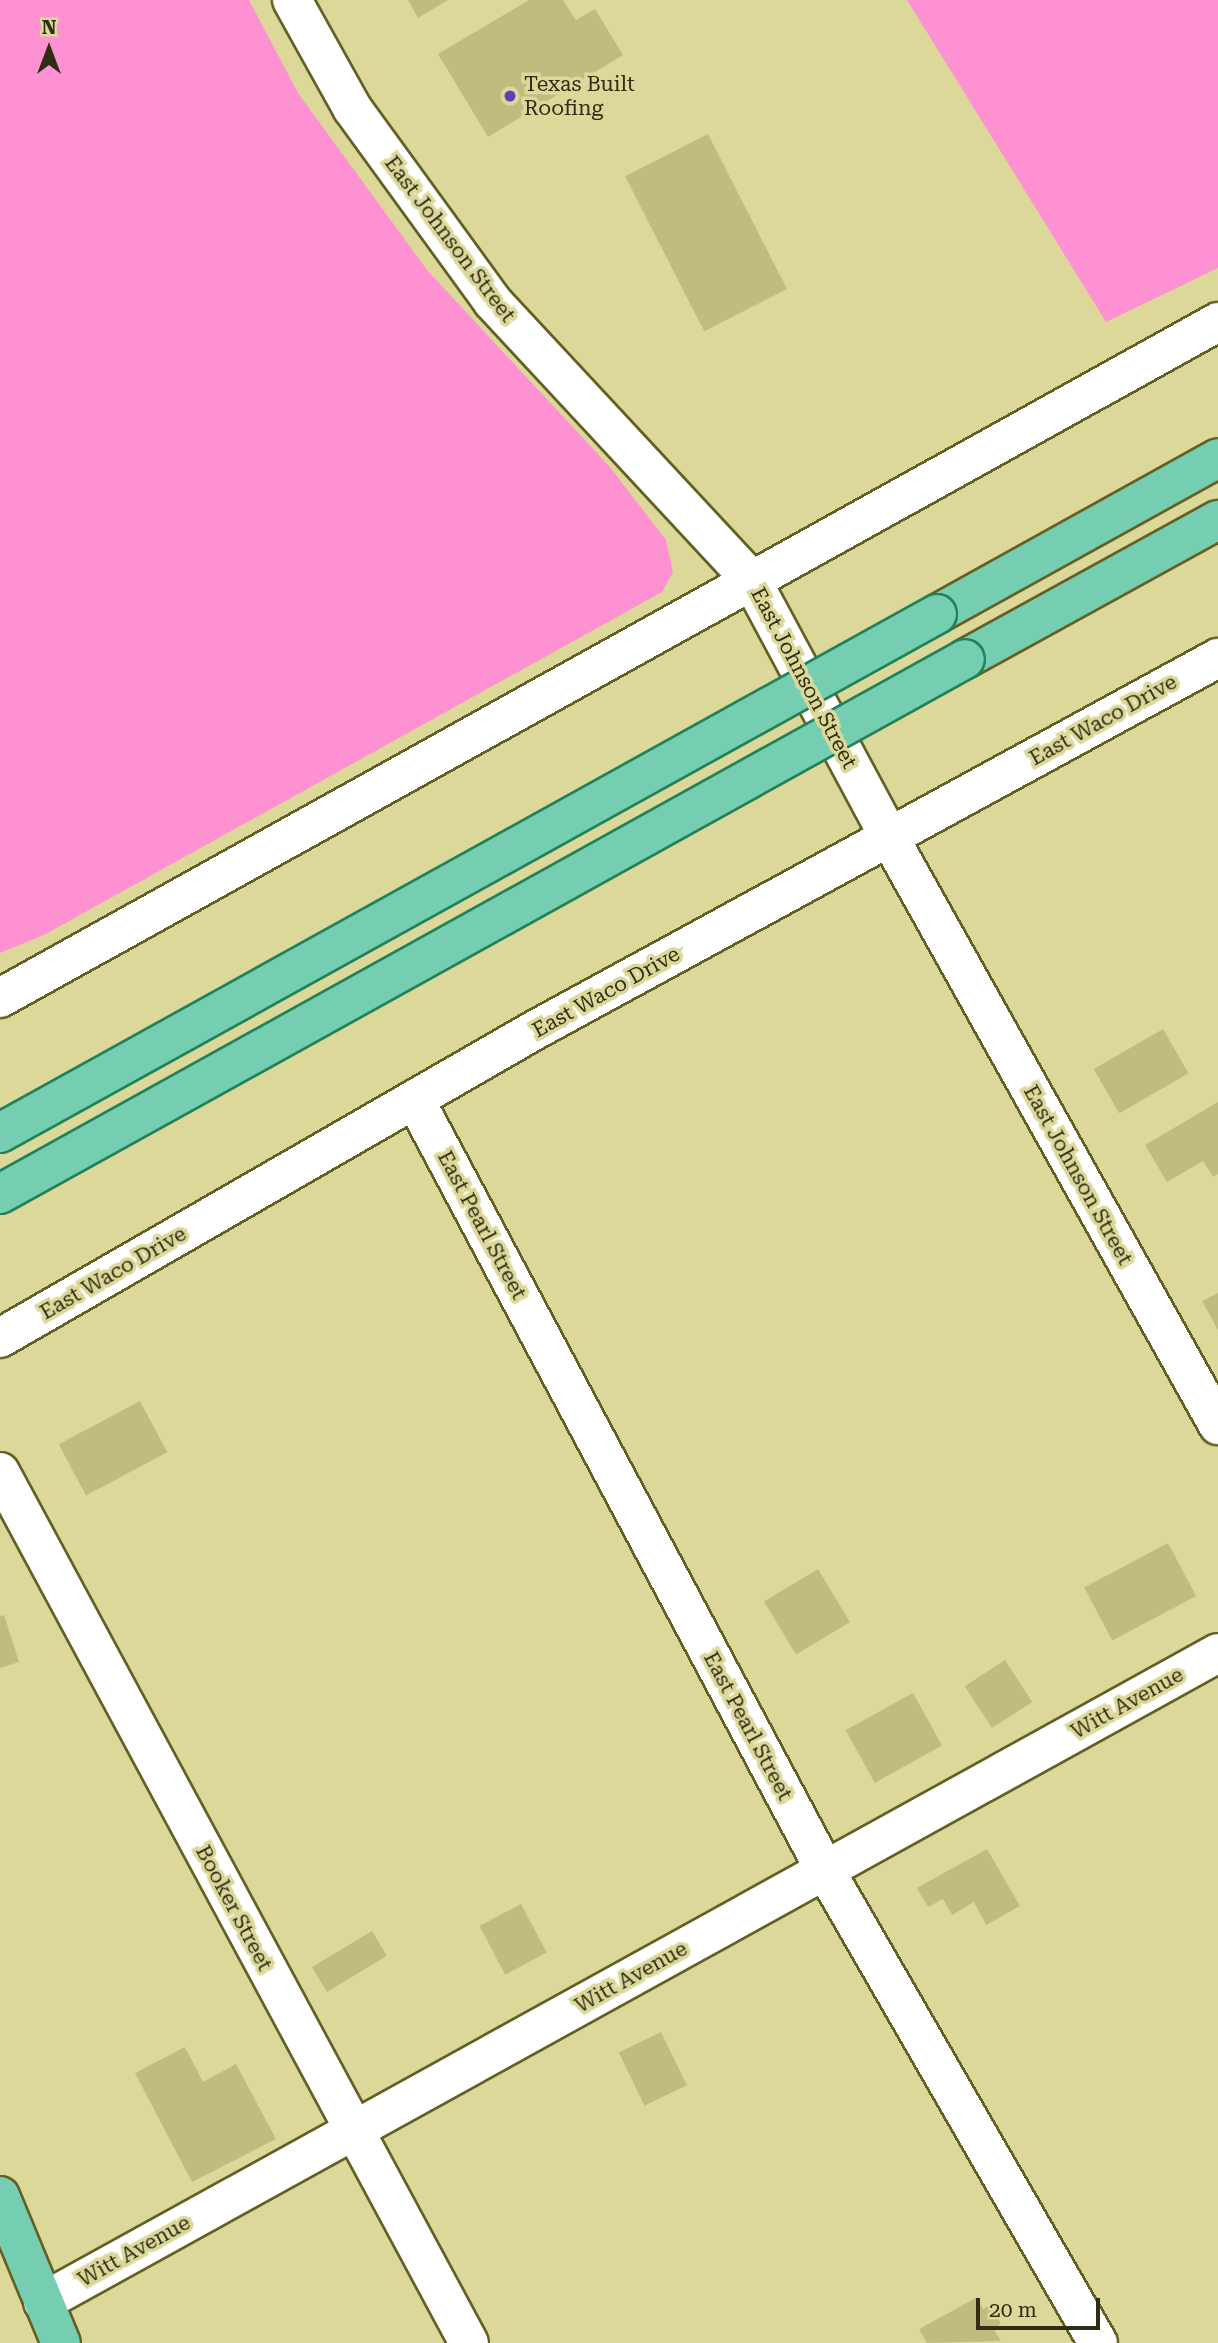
<!DOCTYPE html>
<style>
body{margin:0}
#map{position:relative;width:1218px;height:2343px;overflow:hidden;background:#dcd89a;font-family:"Roboto Serif",serif}
div>[style]{position:absolute}
.green>*{inset:0;background:#fe91d2}
.building>*{inset:0;background:#c0bc7f;transform-origin:0 0}
.roads{filter:drop-shadow(2px 0 #645f23) drop-shadow(-2px 0 #645f23) drop-shadow(0 2px #645f23) drop-shadow(0 -2px #645f23)}
.minor>*{height:38px;margin:-19px;padding:0 19px;transform-origin:19px;border-radius:19px;background:#fff}
.secondary>*{height:38px;margin:-19px;padding:0 19px;transform-origin:19px;border-radius:19px;background:#fff}
.primary>*{height:38px;margin:-19px;padding:0 19px;transform-origin:19px;border-radius:19px;background:#75ceb2}
.bridges{filter:drop-shadow(2px 0 #218159) drop-shadow(-2px 0 #218159) drop-shadow(0 2px #218159) drop-shadow(0 -2px #218159)}
.primary-bridge>*{height:38px;margin:-19px;padding:0 19px;transform-origin:19px;border-radius:19px;background:#75ceb2}
.dots>*{width:19px;height:19px;translate:-50% -50%;box-sizing:border-box;border:4px solid #dcd89a;border-radius:50%}
span{translate:-50% -50%;white-space:nowrap;text-align:center;line-height:1.15;-webkit-text-stroke:7px #dcd89a;paint-order:stroke}
.poi-label{font-size:21px;color:#2f2d14}
.left{translate:0 -50%;text-align:left}
.street-label{font-size:21px;color:#2f2d14}
.north{position:absolute;left:14px;top:14px;width:70px;height:70px;-webkit-text-stroke:5px #dcd89a;paint-order:stroke;rotate:0deg;font-size:19px;font-weight:700;line-height:28px;text-align:center;color:#2f2d14}
.north::after{content:'';display:block;margin:auto;width:24px;height:32px;background:#2f2d14;clip-path:polygon(50% 0,100% 100%,50% 72%,0 100%)}
.scale{position:absolute;left:976px;top:2298px;width:124px;height:32px;box-sizing:border-box;border:4px solid #2f2d14;border-top:0;padding-left:9px;font-size:21px;line-height:24px;white-space:nowrap;color:#2f2d14;-webkit-text-stroke:5px #dcd89a;paint-order:stroke}
</style>
<div id="map">
<div class="green">
<i style="clip-path:polygon(0 0,249px 0,298px 93px,427px 270px,609px 466px,666px 540px,673px 572px,662px 592px,44px 935px,0 953px)"></i>
<i style="clip-path:polygon(907px 0,1218px 0,1218px 268px,1106px 322px)"></i>
</div>
<div class="building">
<i style="clip-path:polygon(408px 0,448px 0,418px 18px)"></i>
<i style="clip-path:polygon(529px 0,563px 0,576px 20px,595px 9px,623px 55px,488px 137px,438px 54px)"></i>
<i style="left:708px;top:134px;width:174px;height:93px;rotate:63deg"></i>
<i style="left:1163px;top:1029px;width:51px;height:80px;rotate:60deg"></i>
<i style="clip-path:polygon(1218px 1102px,1218px 1174px,1213px 1177px,1203px 1161px,1167px 1182px,1145px 1145px)"></i>
<i style="clip-path:polygon(1218px 1293px,1218px 1330px,1202px 1301px)"></i>
<i style="left:140px;top:1401px;width:58px;height:92px;rotate:62deg"></i>
<i style="left:1168px;top:1543px;width:60px;height:95px;rotate:62deg"></i>
<i style="left:818px;top:1569px;width:62px;height:63px;rotate:59deg"></i>
<i style="clip-path:polygon(4px 1615px,19px 1662px,0 1668px,0 1616px)"></i>
<i style="left:1005px;top:1660px;width:50px;height:48px;rotate:57deg"></i>
<i style="left:913px;top:1693px;width:60px;height:77px;rotate:61deg"></i>
<i style="clip-path:polygon(987px 1849px,1020px 1906px,986px 1925px,974px 1902px,952px 1915px,943px 1899px,928px 1907px,917px 1888px)"></i>
<i style="left:521px;top:1904px;width:55px;height:47px;rotate:62deg"></i>
<i style="left:372px;top:1931px;width:29px;height:70px;rotate:59deg"></i>
<i style="left:661px;top:2032px;width:59px;height:47px;rotate:64deg"></i>
<i style="clip-path:polygon(185px 2047px,203px 2082px,236px 2064px,276px 2139px,192px 2182px,135px 2073px)"></i>
<i style="clip-path:polygon(976px 2298px,983px 2309px,990px 2305px,1001px 2324px,993px 2328px,1001px 2341px,927px 2343px,919px 2329px)"></i>
</div>
<div class="roads">
<div class="minor">
<i style="left:292px;top:0;width:124px;rotate:60.9deg"></i>
<i style="left:352px;top:108px;width:238px;rotate:54deg"></i>
<i style="left:492px;top:301px;width:382px;rotate:47.1deg"></i>
<i style="left:752px;top:581px;width:290px;rotate:61.8deg"></i>
<i style="left:889px;top:837px;width:674px;rotate:60.77deg"></i>
<i style="left:415px;top:1100px;width:872px;rotate:61.97deg"></i>
<i style="left:825px;top:1870px;width:546px;rotate:60.01deg"></i>
<i style="left:0;top:1472px;width:989px;rotate:61.7deg"></i>
<i style="left:43px;top:2302px;width:1342px;rotate:-28.91deg"></i>
</div>
<div class="secondary">
<i style="left:0;top:998px;width:1393px;rotate:-29.03deg"></i>
<i style="left:0;top:1338px;width:617px;rotate:-29.93deg"></i>
<i style="left:535px;top:1030px;width:778px;rotate:-28.58deg"></i>
</div>
<div class="primary">
<i style="left:937px;top:614px;width:321px;rotate:-29deg"></i>
<i style="left:965px;top:659px;width:289px;rotate:-28.8deg"></i>
<i style="left:0;top:2196px;width:159px;rotate:67.5deg"></i>
</div>
</div>
<div class="bridges">
<div class="primary-bridge">
<i style="left:0;top:1133px;width:1071px;rotate:-28.98deg"></i>
<i style="left:0;top:1194px;width:1103px;rotate:-29deg"></i>
</div>
</div>
<div class="dots">
<i style="left:510px;top:96px;background:#5744bc"></i>
</div>
<div class="poi-label">
<span class="left" style="left:524px;top:96px">Texas Built<br>Roofing</span>
</div>
<div class="street-label">
<span style="left:450px;top:239px;rotate:53deg">East Johnson Street</span>
<span style="left:804px;top:678px;rotate:62deg">East Johnson Street</span>
<span style="left:1103px;top:720px;rotate:-29deg">East Waco Drive</span>
<span style="left:606px;top:992px;rotate:-29deg">East Waco Drive</span>
<span style="left:1078px;top:1175px;rotate:61deg">East Johnson Street</span>
<span style="left:482px;top:1225px;rotate:62deg">East Pearl Street</span>
<span style="left:113px;top:1273px;rotate:-30deg">East Waco Drive</span>
<span style="left:1127px;top:1703px;rotate:-29deg">Witt Avenue</span>
<span style="left:748px;top:1726px;rotate:62deg">East Pearl Street</span>
<span style="left:234px;top:1908px;rotate:62deg">Booker Street</span>
<span style="left:631px;top:1977px;rotate:-29deg">Witt Avenue</span>
<span style="left:134px;top:2251px;rotate:-29deg">Witt Avenue</span>
</div>
<div class="north">N</div>
<div class="scale">20 m</div>
</div>
